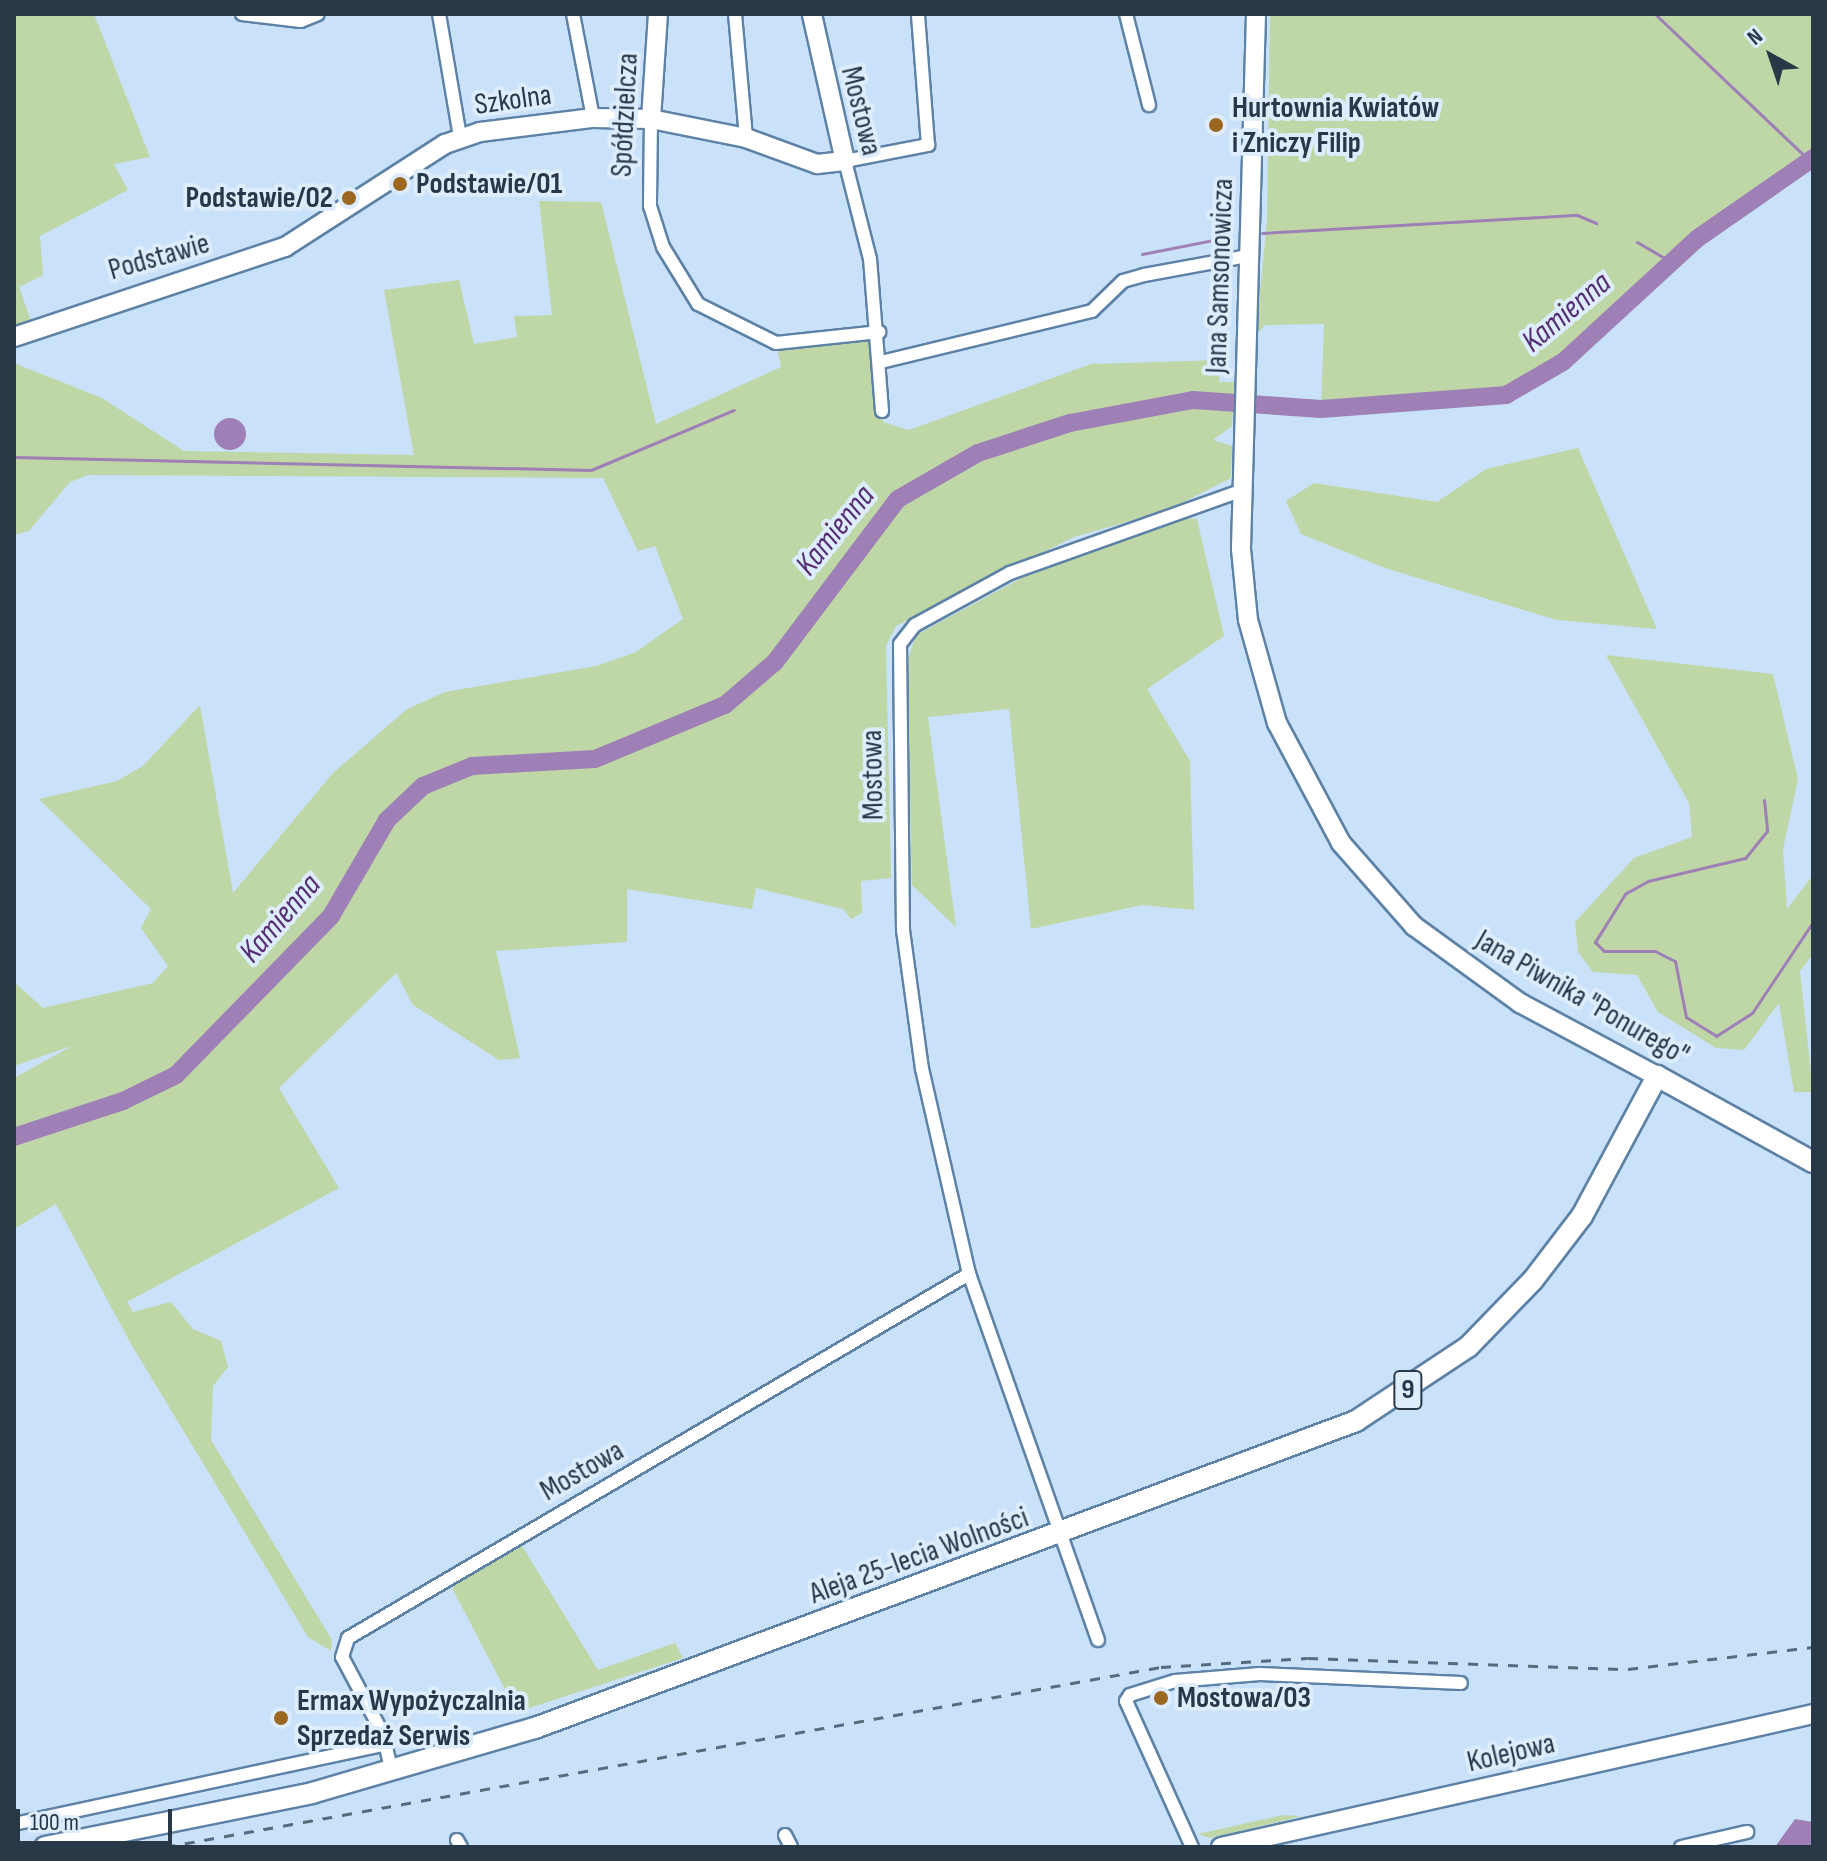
<!DOCTYPE html>
<meta charset="utf-8">
<style>
body{margin:0}
#map{position:relative;width:1827px;height:1861px;overflow:hidden;background:#c9e1f9;font-family:"Sofia Sans Condensed",sans-serif}
div>[style]{position:absolute}
.green>*{inset:0;background:#bfd7a6}
.water>*{inset:0;background:#9e80b7}
.round{border-radius:50%}
.stream>*{height:3px;margin:-1.5px;padding:0 1.5px;transform-origin:1.5px;border-radius:1.5px;background:#9e80b7}
.river>*{height:18px;margin:-9px;padding:0 9px;transform-origin:9px;border-radius:9px;background:#9e80b7}
.roads{filter:drop-shadow(2px 0 #5d82a6) drop-shadow(-2px 0 #5d82a6) drop-shadow(0 2px #5d82a6) drop-shadow(0 -2px #5d82a6)}
.street>*{height:12px;margin:-6px;padding:0 6px;transform-origin:6px;border-radius:6px;background:#fff}
.secondary>*{height:18px;margin:-9px;padding:0 9px;transform-origin:9px;border-radius:9px;background:#fff}
.primary>*{height:20px;margin:-10px;padding:0 10px;transform-origin:10px;border-radius:10px;background:#fff}
.rail>*{height:3px;margin-top:-1.5px;transform-origin:0;background:repeating-linear-gradient(90deg,#586b7c 0 10px,transparent 0 20px)}
.dots>*{width:22px;height:22px;translate:-50% -50%;box-sizing:border-box;border:4px solid #ddedfd;border-radius:50%}
span{translate:-50% -50%;white-space:nowrap;text-align:center;line-height:1.15;-webkit-text-stroke:8px #ddedfd;paint-order:stroke}
.shield-label span{padding:2px 6px;background:#ddedfd;border:2px solid;border-radius:6px;-webkit-text-stroke-width:0}
.shield-label{font-size:28px;color:#283847;font-weight:700}
.street-label{font-size:30px;color:#283847}
.poi-label{font-size:30px;color:#283847;font-weight:700}
.left{translate:0 -50%;text-align:left}
.right{translate:-100% -50%;text-align:right}
.water-label{font-size:32px;color:#562e72;font-style:italic}
.frame{position:absolute;inset:0;border:16px solid #283847;pointer-events:none}
.north{position:absolute;left:1731px;top:16px;width:80px;height:80px;-webkit-text-stroke:6px #ddedfd;paint-order:stroke;rotate:320deg;font-size:22px;font-weight:700;line-height:32px;text-align:center;color:#283847}
.north::after{content:'';display:block;margin:auto;width:28px;height:36px;background:#283847;clip-path:polygon(50% 0,100% 100%,50% 72%,0 100%)}
.scale{position:absolute;left:16px;top:1809px;width:156px;height:36px;box-sizing:border-box;border:4px solid #283847;border-top:0;padding-left:10px;font-size:24px;line-height:28px;white-space:nowrap;color:#283847;-webkit-text-stroke:6px #ddedfd;paint-order:stroke}
</style>
<div id="map">
<div class="green">
<i style="clip-path:polygon(14px 14px,94px 14px,150px 157px,114px 164px,128px 190px,40px 236px,43px 275px,19px 287px,31px 321px,14px 327px)"></i>
<i style="clip-path:polygon(1270px 14px,1813px 14px,1813px 158px,1698px 238px,1563px 362px,1506px 395px,1321px 409px,1324px 324px,1265px 325px,1256px 335px,1267px 219px)"></i>
<i style="clip-path:polygon(539px 201px,601px 202px,656px 424px,781px 367px,776px 343px,879px 332px,883px 422px,909px 430px,1091px 364px,1220px 360px,1219px 382px,1234px 382px,1232px 426px,1213px 440px,1232px 446px,1231px 478px,1168px 510px,1074px 537px,896px 626px,886px 646px,891px 878px,861px 881px,862px 913px,851px 919px,843px 909px,756px 888px,752px 909px,627px 889px,627px 942px,496px 951px,520px 1058px,499px 1060px,413px 1005px,396px 973px,279px 1088px,339px 1188px,127px 1302px,133px 1312px,171px 1302px,193px 1329px,221px 1341px,228px 1367px,213px 1386px,211px 1440px,332px 1640px,331px 1651px,308px 1637px,131px 1344px,56px 1204px,14px 1229px,14px 1078px,74px 1045px,14px 1066px,14px 982px,43px 1008px,153px 983px,168px 966px,141px 928px,151px 909px,39px 799px,117px 781px,143px 766px,200px 705px,233px 893px,333px 773px,407px 709px,445px 692px,596px 666px,636px 652px,683px 619px,655px 546px,638px 551px,603px 478px,88px 475px,70px 482px,29px 531px,14px 535px,14px 363px,102px 398px,184px 451px,414px 455px,384px 290px,459px 280px,474px 344px,517px 337px,514px 316px,552px 315px)"></i>
<i style="clip-path:polygon(1578px 448px,1657px 629px,1557px 620px,1385px 568px,1301px 534px,1286px 501px,1314px 483px,1437px 502px,1486px 469px)"></i>
<i style="clip-path:polygon(1183px 518px,1197px 519px,1224px 636px,1147px 689px,1190px 761px,1194px 910px,1142px 905px,1031px 929px,1009px 709px,928px 717px,956px 927px,912px 885px,906px 665px,916px 635px,1031px 573px)"></i>
<i style="clip-path:polygon(1606px 655px,1773px 674px,1798px 779px,1783px 849px,1787px 909px,1813px 875px,1813px 954px,1800px 971px,1813px 1092px,1794px 1092px,1779px 1003px,1744px 1050px,1716px 1048px,1658px 1012px,1637px 975px,1593px 972px,1578px 952px,1575px 922px,1634px 858px,1692px 837px,1689px 803px)"></i>
<i style="clip-path:polygon(522px 1546px,598px 1670px,675px 1643px,683px 1658px,517px 1712px,451px 1586px)"></i>
<i style="clip-path:polygon(1283px 1815px,1302px 1816px,1210px 1838px,1198px 1834px)"></i>
</div>
<div class="water">
<i class="round" style="left:214px;top:418px;width:32px;height:32px"></i>
<i style="clip-path:polygon(1795px 1819px,1813px 1822px,1813px 1847px,1775px 1847px)"></i>
</div>
<div class="stream">
<i style="left:1655px;top:14px;width:212px;rotate:43.5deg"></i>
<i style="left:1262px;top:233px;width:316px;rotate:-3.3deg"></i>
<i style="left:1577px;top:215px;width:21px;rotate:23deg"></i>
<i style="left:1637px;top:242px;width:42px;rotate:30.3deg"></i>
<i style="left:1142px;top:254px;width:89px;rotate:-11.1deg"></i>
<i style="left:14px;top:457px;width:577px;rotate:1.29deg"></i>
<i style="left:591px;top:470px;width:155px;rotate:-22.8deg"></i>
<i style="left:1764px;top:800px;width:31px;rotate:84deg"></i>
<i style="left:1767px;top:831px;width:35px;rotate:129deg"></i>
<i style="left:1745px;top:858px;width:100px;rotate:166.7deg"></i>
<i style="left:1648px;top:881px;width:26px;rotate:151deg"></i>
<i style="left:1625px;top:894px;width:57px;rotate:122deg"></i>
<i style="left:1595px;top:942px;width:13px;rotate:45deg"></i>
<i style="left:1604px;top:951px;width:51px"></i>
<i style="left:1655px;top:951px;width:22px;rotate:27deg"></i>
<i style="left:1675px;top:961px;width:57px;rotate:78.9deg"></i>
<i style="left:1686px;top:1017px;width:36px;rotate:32deg"></i>
<i style="left:1716px;top:1036px;width:43px;rotate:-32.6deg"></i>
<i style="left:1752px;top:1013px;width:110px;rotate:-56.2deg"></i>
</div>
<div class="river">
<i style="left:14px;top:1137px;width:115px;rotate:-18.3deg"></i>
<i style="left:123px;top:1101px;width:59px;rotate:-26.1deg"></i>
<i style="left:176px;top:1075px;width:222px;rotate:-45.7deg"></i>
<i style="left:331px;top:916px;width:111px;rotate:-59.7deg"></i>
<i style="left:387px;top:820px;width:50px;rotate:-43.4deg"></i>
<i style="left:423px;top:786px;width:53px;rotate:-22.2deg"></i>
<i style="left:472px;top:766px;width:123px;rotate:-3.3deg"></i>
<i style="left:595px;top:759px;width:141px;rotate:-22.6deg"></i>
<i style="left:725px;top:705px;width:66px;rotate:-40.7deg"></i>
<i style="left:775px;top:662px;width:204px;rotate:-53deg"></i>
<i style="left:898px;top:499px;width:92px;rotate:-29.9deg"></i>
<i style="left:978px;top:453px;width:97px;rotate:-18.1deg"></i>
<i style="left:1070px;top:423px;width:125px;rotate:-10.6deg"></i>
<i style="left:1193px;top:400px;width:128px;rotate:4deg"></i>
<i style="left:1321px;top:409px;width:186px;rotate:-4.3deg"></i>
<i style="left:1506px;top:395px;width:66px;rotate:-30.1deg"></i>
<i style="left:1563px;top:362px;width:183px;rotate:-42.6deg"></i>
<i style="left:1698px;top:238px;width:140px;rotate:-34.8deg"></i>
</div>
<div class="roads">
<div class="street">
<i style="left:242px;top:14px;width:59px;rotate:6.8deg"></i>
<i style="left:301px;top:21px;width:18px;rotate:-22deg"></i>
<i style="left:439px;top:14px;width:125px;rotate:80.3deg"></i>
<i style="left:573px;top:14px;width:106px;rotate:79.1deg"></i>
<i style="left:735px;top:14px;width:124px;rotate:84.9deg"></i>
<i style="left:1126px;top:14px;width:94px;rotate:75.8deg"></i>
<i style="left:651px;top:119px;width:87px;rotate:90.7deg"></i>
<i style="left:650px;top:206px;width:43px;rotate:72.4deg"></i>
<i style="left:663px;top:247px;width:67px;rotate:58.4deg"></i>
<i style="left:698px;top:304px;width:87px;rotate:26.6deg"></i>
<i style="left:776px;top:343px;width:104px;rotate:-6.1deg"></i>
<i style="left:881px;top:362px;width:217px;rotate:-13.6deg"></i>
<i style="left:1092px;top:311px;width:43px;rotate:-44.1deg"></i>
<i style="left:1123px;top:281px;width:22px;rotate:-16deg"></i>
<i style="left:1144px;top:275px;width:106px;rotate:-10.4deg"></i>
<i style="left:882px;top:411px;width:152px;rotate:-94.5deg"></i>
<i style="left:870px;top:259px;width:101px;rotate:-104.3deg"></i>
<i style="left:845px;top:161px;width:85px;rotate:-10.9deg"></i>
<i style="left:928px;top:145px;width:131px;rotate:-94.4deg"></i>
<i style="left:1098px;top:1640px;width:388px;rotate:-109.4deg"></i>
<i style="left:969px;top:1274px;width:210px;rotate:-102.9deg"></i>
<i style="left:922px;top:1069px;width:140px;rotate:-97.8deg"></i>
<i style="left:903px;top:930px;width:286px;rotate:-90.6deg"></i>
<i style="left:900px;top:644px;width:24px;rotate:-52deg"></i>
<i style="left:915px;top:625px;width:108px;rotate:-28.7deg"></i>
<i style="left:1010px;top:573px;width:244px;rotate:-19.6deg"></i>
<i style="left:392px;top:1773px;width:40px;rotate:-103deg"></i>
<i style="left:383px;top:1734px;width:87px;rotate:-118deg"></i>
<i style="left:342px;top:1657px;width:20px;rotate:-72deg"></i>
<i style="left:348px;top:1638px;width:720px;rotate:-30.38deg"></i>
<i style="left:14px;top:1824px;width:381px;rotate:-12.1deg"></i>
<i style="left:785px;top:1835px;width:13px;rotate:63deg"></i>
<i style="left:457px;top:1840px;width:8px;rotate:60deg"></i>
<i style="left:1192px;top:1847px;width:160px;rotate:-114.3deg"></i>
<i style="left:1126px;top:1701px;width:7px;rotate:-56deg"></i>
<i style="left:1130px;top:1695px;width:47px;rotate:-17.3deg"></i>
<i style="left:1175px;top:1681px;width:85px;rotate:-4.7deg"></i>
<i style="left:1260px;top:1674px;width:201px;rotate:2.6deg"></i>
<i style="left:1681px;top:1847px;width:68px;rotate:-12.8deg"></i>
</div>
<div class="secondary">
<i style="left:1256px;top:14px;width:535px;rotate:91.61deg"></i>
<i style="left:1241px;top:549px;width:71px;rotate:84.4deg"></i>
<i style="left:1248px;top:620px;width:107px;rotate:74.3deg"></i>
<i style="left:1277px;top:723px;width:136px;rotate:61.9deg"></i>
<i style="left:1341px;top:843px;width:111px;rotate:48.7deg"></i>
<i style="left:1414px;top:926px;width:131px;rotate:36deg"></i>
<i style="left:1520px;top:1003px;width:155px;rotate:28.1deg"></i>
<i style="left:651px;top:119px;width:105px;rotate:-86.2deg"></i>
<i style="left:14px;top:337px;width:286px;rotate:-18.4deg"></i>
<i style="left:285px;top:247px;width:190px;rotate:-32.8deg"></i>
<i style="left:445px;top:144px;width:37px;rotate:-19deg"></i>
<i style="left:480px;top:132px;width:114px;rotate:-7.1deg"></i>
<i style="left:593px;top:118px;width:58px;rotate:1deg"></i>
<i style="left:651px;top:119px;width:97px;rotate:11.3deg"></i>
<i style="left:746px;top:138px;width:76px;rotate:20.1deg"></i>
<i style="left:817px;top:164px;width:28px;rotate:-6deg"></i>
<i style="left:845px;top:161px;width:151px;rotate:-102.7deg"></i>
<i style="left:1221px;top:1847px;width:607px;rotate:-12.66deg"></i>
</div>
<div class="primary">
<i style="left:45px;top:1847px;width:272px;rotate:-11.4deg"></i>
<i style="left:312px;top:1793px;width:232px;rotate:-16.3deg"></i>
<i style="left:535px;top:1728px;width:877px;rotate:-20.5deg"></i>
<i style="left:1356px;top:1421px;width:134px;rotate:-33.5deg"></i>
<i style="left:1468px;top:1347px;width:93px;rotate:-45.9deg"></i>
<i style="left:1533px;top:1280px;width:81px;rotate:-52.6deg"></i>
<i style="left:1582px;top:1216px;width:159px;rotate:-61.8deg"></i>
<i style="left:1657px;top:1076px;width:178px;rotate:28.9deg"></i>
</div>
</div>
<div class="rail">
<i style="left:165px;top:1847px;width:1012px;rotate:-10.24deg"></i>
<i style="left:1161px;top:1667px;width:147px;rotate:-3.5deg"></i>
<i style="left:1308px;top:1658px;width:320px;rotate:2deg"></i>
<i style="left:1628px;top:1669px;width:186px;rotate:-6.8deg"></i>
</div>
<div class="dots">
<i style="left:1216px;top:125px;background:#9c6720"></i>
<i style="left:400px;top:184px;background:#9c6720"></i>
<i style="left:349px;top:198px;background:#9c6720"></i>
<i style="left:1161px;top:1698px;background:#9c6720"></i>
<i style="left:281px;top:1718px;background:#9c6720"></i>
</div>
<div class="shield-label">
<span style="left:1408px;top:1390px">9</span>
</div>
<div class="street-label">
<span style="left:513px;top:100px;rotate:-8deg">Szkolna</span>
<span style="left:861px;top:111px;rotate:76deg">Mostowa</span>
<span style="left:625px;top:115px;rotate:-87deg">Spółdzielcza</span>
<span style="left:159px;top:257px;rotate:-16deg">Podstawie</span>
<span style="left:1220px;top:276px;rotate:-88deg">Jana Samsonowicza</span>
<span style="left:873px;top:775px;rotate:-91deg">Mostowa</span>
<span style="left:1582px;top:998px;rotate:30deg">Jana Piwnika "Ponurego"</span>
<span style="left:582px;top:1471px;rotate:-30deg">Mostowa</span>
<span style="left:919px;top:1556px;rotate:-20deg">Aleja 25-lecia Wolności</span>
<span style="left:1511px;top:1753px;rotate:-13deg">Kolejowa</span>
</div>
<div class="poi-label">
<span class="left" style="left:1232px;top:125px">Hurtownia Kwiatów<br>i Zniczy Filip</span>
<span class="left" style="left:416px;top:184px">Podstawie/01</span>
<span class="right" style="left:333px;top:198px">Podstawie/02</span>
<span class="left" style="left:1177px;top:1698px">Mostowa/03</span>
<span class="left" style="left:297px;top:1718px">Ermax Wypożyczalnia<br>Sprzedaż Serwis</span>
</div>
<div class="water-label">
<span style="left:1567px;top:313px;rotate:-40deg">Kamienna</span>
<span style="left:836px;top:531px;rotate:-51deg">Kamienna</span>
<span style="left:281px;top:919px;rotate:-49deg">Kamienna</span>
</div>
<div class="frame"></div>
<div class="north">N</div>
<div class="scale">100 m</div>
</div>
